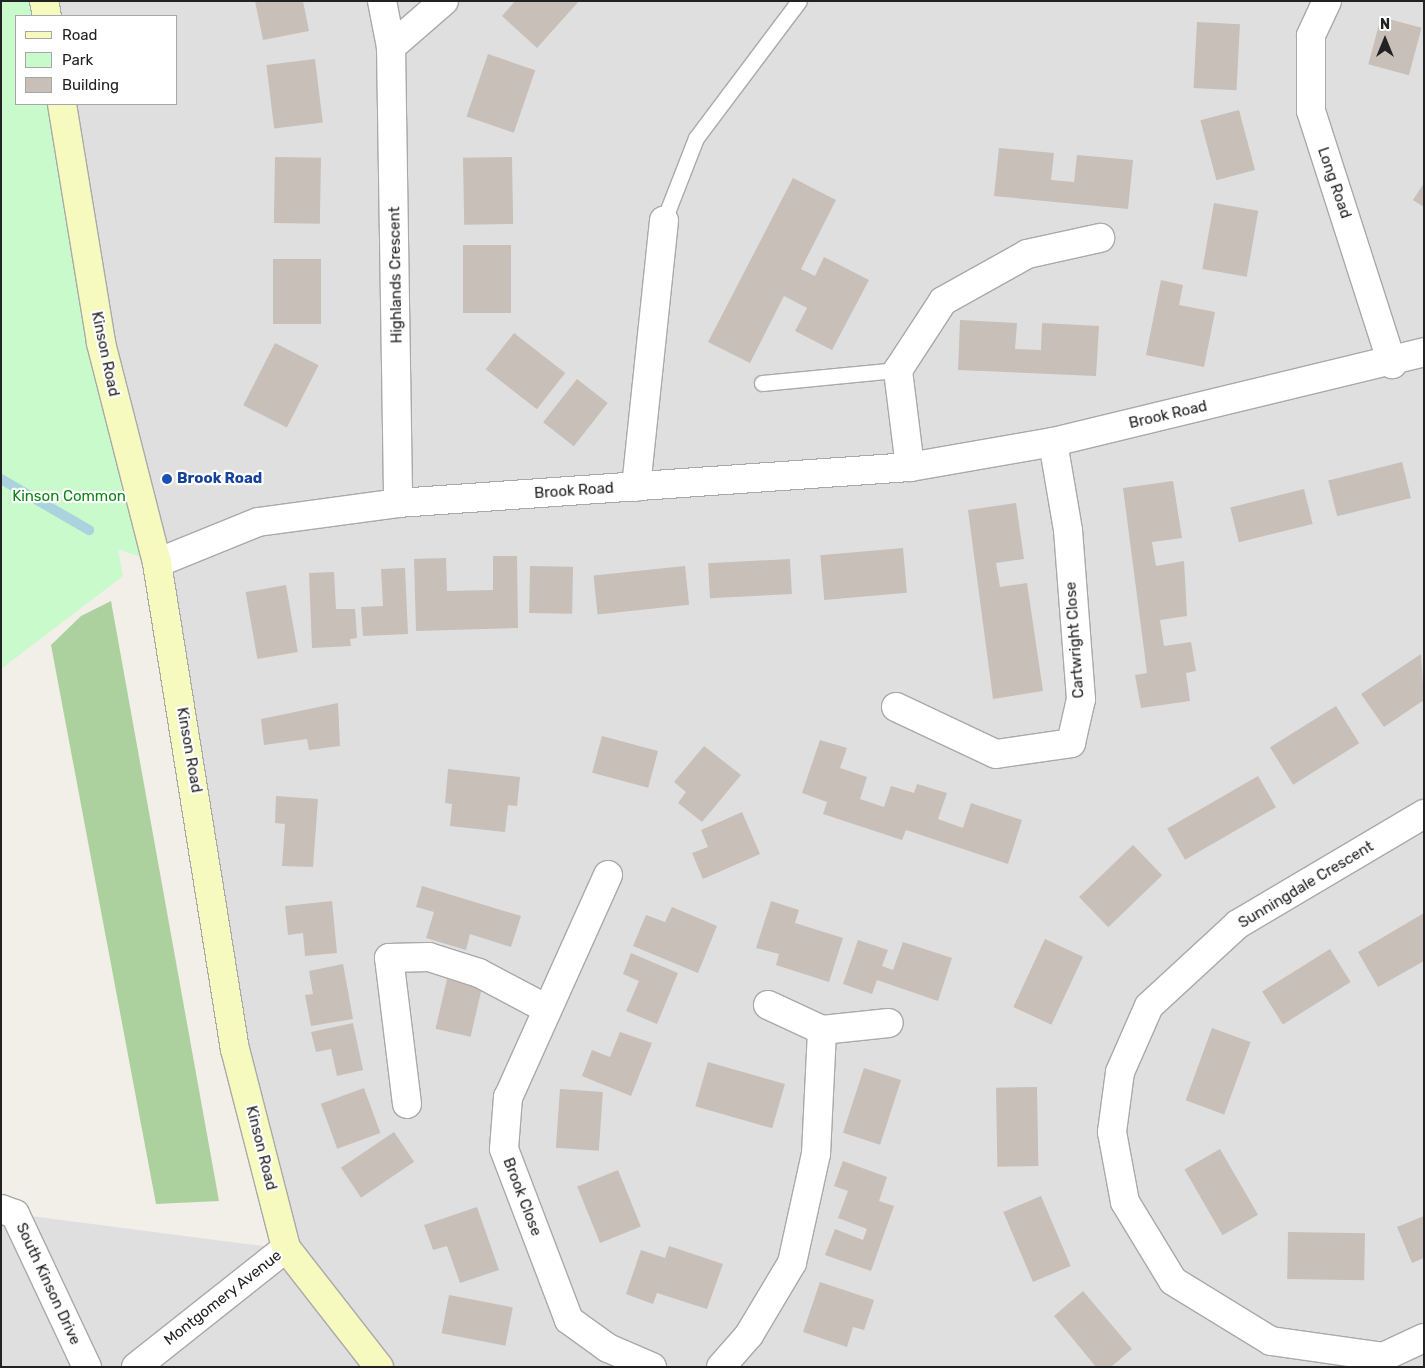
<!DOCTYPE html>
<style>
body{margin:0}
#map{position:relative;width:1425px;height:1368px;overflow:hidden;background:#f2efe9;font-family:Rubik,sans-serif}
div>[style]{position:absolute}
.residential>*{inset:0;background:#e0dfdf}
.forest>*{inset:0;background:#add19e}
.park>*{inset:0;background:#c8facc}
.stream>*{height:10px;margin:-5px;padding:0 5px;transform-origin:5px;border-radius:5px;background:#aad3df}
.building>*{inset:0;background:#c7bfb8;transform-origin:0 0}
.roads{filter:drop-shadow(1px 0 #a9a9a9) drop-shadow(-1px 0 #a9a9a9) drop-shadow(0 1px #a9a9a9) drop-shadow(0 -1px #a9a9a9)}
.lane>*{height:15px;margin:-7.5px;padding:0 7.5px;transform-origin:7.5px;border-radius:7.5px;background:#fff}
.street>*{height:28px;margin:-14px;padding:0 14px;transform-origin:14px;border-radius:14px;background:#fff}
.secondary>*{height:28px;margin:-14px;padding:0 14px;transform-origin:14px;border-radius:14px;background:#f7fabf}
.dots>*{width:14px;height:14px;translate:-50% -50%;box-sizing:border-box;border:2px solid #fff;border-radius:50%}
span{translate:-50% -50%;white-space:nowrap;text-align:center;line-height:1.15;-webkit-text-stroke:4.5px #fff;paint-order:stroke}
.street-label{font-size:15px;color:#222}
.transit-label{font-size:15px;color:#164399;font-weight:700}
.left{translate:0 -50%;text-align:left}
.park-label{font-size:15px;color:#0c8416}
.frame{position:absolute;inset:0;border:2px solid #222;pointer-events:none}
.legend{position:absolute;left:15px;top:15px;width:162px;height:90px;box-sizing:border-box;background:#fff;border:1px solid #a7a7a7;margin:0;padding:6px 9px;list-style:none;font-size:15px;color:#222}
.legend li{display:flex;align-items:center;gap:10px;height:25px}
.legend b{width:25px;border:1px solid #a7a7a7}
.north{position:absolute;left:1360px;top:15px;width:50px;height:50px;-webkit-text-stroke:4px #fff;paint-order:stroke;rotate:0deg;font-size:14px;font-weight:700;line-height:20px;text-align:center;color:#222}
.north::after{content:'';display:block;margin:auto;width:18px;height:22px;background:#222;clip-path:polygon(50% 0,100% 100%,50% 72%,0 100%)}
</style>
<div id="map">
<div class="residential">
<i style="clip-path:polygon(44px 1px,1424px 1px,1424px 1367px,1px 1367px,1px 1209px,15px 1214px,286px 1249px,62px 104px,176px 104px,176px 16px,47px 16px)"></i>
</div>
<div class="forest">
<i style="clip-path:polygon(111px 601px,219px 1201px,156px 1204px,51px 645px,81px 616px)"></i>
</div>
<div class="park">
<i style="clip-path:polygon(1px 1px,44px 1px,47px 16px,16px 16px,16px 104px,62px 104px,157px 563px,118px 549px,123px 576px,1px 669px)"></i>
</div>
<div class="stream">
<i style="left:1px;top:479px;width:102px;rotate:30.1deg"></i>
</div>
<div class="building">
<i style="clip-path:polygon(255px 1px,303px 1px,309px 31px,263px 40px)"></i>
<i style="clip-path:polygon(515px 1px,579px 1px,537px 48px,502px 16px)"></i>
<i style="left:1381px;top:17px;width:42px;height:49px;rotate:15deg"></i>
<i style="left:1197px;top:22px;width:43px;height:66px;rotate:3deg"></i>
<i style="left:488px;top:54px;width:50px;height:66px;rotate:19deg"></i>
<i style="left:315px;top:59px;width:64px;height:49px;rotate:83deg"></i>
<i style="left:1239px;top:110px;width:62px;height:40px;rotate:75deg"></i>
<i style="clip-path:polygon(999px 148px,1054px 153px,1051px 180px,1074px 182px,1077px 155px,1133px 160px,1128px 209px,994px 196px)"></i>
<i style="left:275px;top:157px;width:46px;height:66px;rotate:1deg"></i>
<i style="left:512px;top:157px;width:67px;height:49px;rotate:89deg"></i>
<i style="clip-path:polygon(793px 178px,836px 200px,801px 269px,815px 276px,824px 257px,869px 280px,832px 350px,795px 331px,807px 308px,784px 296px,750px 363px,708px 342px)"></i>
<i style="clip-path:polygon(1424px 183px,1424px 207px,1413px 200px)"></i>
<i style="left:1214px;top:203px;width:45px;height:67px;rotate:10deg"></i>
<i style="left:463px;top:245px;width:48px;height:68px"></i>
<i style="left:273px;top:259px;width:48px;height:65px"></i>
<i style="clip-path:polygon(1161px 280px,1183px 285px,1179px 305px,1215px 312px,1204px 367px,1146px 355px)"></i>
<i style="clip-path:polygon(960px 320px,1017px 323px,1015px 349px,1041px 350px,1042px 323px,1099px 326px,1096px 376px,958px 370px)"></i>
<i style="left:514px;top:333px;width:65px;height:46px;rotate:38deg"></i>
<i style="left:275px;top:343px;width:49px;height:70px;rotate:27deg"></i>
<i style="left:577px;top:379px;width:39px;height:55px;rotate:38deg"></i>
<i style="left:1402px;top:462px;width:37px;height:76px;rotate:76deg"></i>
<i style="clip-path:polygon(1173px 481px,1182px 538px,1152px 542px,1156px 566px,1184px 561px,1187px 616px,1160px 620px,1164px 646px,1191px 642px,1196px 671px,1186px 673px,1190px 701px,1141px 708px,1135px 675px,1147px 673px,1123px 488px)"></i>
<i style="left:1304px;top:489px;width:36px;height:76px;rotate:76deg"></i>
<i style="clip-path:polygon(1016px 503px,1024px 559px,996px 563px,1000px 587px,1027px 583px,1043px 691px,993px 699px,968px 510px)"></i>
<i style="left:903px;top:548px;width:45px;height:83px;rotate:85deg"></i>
<i style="clip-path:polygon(493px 556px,517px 556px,518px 628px,416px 631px,414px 559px,446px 558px,447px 591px,493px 590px)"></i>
<i style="left:790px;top:559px;width:35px;height:82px;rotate:87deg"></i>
<i style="left:530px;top:566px;width:43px;height:47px;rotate:1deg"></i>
<i style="left:685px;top:566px;width:39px;height:92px;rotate:84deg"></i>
<i style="clip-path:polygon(405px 568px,408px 634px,363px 636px,361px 607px,383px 606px,381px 569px)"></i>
<i style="clip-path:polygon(334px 572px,336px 609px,355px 609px,357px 638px,350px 639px,351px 646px,312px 648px,309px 573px)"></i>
<i style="left:286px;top:585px;width:68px;height:41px;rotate:80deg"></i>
<i style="clip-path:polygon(1421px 654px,1424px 700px,1384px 727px,1361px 694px)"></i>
<i style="clip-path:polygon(338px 703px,340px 746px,309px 750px,307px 739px,264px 745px,261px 719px)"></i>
<i style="left:1336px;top:706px;width:44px;height:78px;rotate:58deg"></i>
<i style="left:602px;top:736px;width:58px;height:38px;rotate:15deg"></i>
<i style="clip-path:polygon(820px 740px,847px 748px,840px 768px,867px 777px,860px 799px,884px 807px,891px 786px,914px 793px,917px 784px,947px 793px,938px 819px,963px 828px,971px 803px,1022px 820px,1008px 864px,906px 830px,902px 840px,823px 814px,827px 802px,802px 793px)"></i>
<i style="clip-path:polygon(704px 746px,741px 775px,702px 822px,678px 803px,686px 792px,674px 782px)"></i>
<i style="clip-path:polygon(448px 769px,520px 777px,517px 806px,508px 805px,505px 832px,450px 826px,452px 804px,445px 803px)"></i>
<i style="left:1258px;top:776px;width:36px;height:105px;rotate:60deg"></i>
<i style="clip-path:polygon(276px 796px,318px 799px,313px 867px,282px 866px,285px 824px,275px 823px)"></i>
<i style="clip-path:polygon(742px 812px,760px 854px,703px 879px,692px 853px,708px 847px,701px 830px)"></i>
<i style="left:1133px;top:845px;width:42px;height:75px;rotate:46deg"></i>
<i style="clip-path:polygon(422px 886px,521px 916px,511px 947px,470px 934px,466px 950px,426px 938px,434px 912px,416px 907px)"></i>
<i style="clip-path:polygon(332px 901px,337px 953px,305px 956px,303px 933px,288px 935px,285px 906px)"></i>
<i style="clip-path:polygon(771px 901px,799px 910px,795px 923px,843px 938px,829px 982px,776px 965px,779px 954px,756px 948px)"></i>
<i style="clip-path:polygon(672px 907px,717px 926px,698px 973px,633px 946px,646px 915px,665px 922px)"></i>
<i style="clip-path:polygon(1424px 913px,1424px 961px,1378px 987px,1358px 952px)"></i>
<i style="left:1045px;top:939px;width:42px;height:75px;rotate:25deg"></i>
<i style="clip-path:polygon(858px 940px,888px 950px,882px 966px,893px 970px,903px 942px,952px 958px,938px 1001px,877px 980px,872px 994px,843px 984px)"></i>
<i style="left:1330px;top:949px;width:39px;height:80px;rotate:58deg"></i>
<i style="clip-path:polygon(631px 953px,678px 973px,657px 1024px,626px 1011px,639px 981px,623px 974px)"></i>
<i style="clip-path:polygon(343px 964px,353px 1019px,311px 1026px,305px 995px,313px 994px,309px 971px)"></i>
<i style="left:447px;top:979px;width:36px;height:51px;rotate:13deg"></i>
<i style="clip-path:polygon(353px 1023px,363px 1070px,337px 1076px,331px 1049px,316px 1052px,311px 1032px)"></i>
<i style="left:1212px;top:1028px;width:41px;height:77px;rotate:20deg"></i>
<i style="clip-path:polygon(620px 1032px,652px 1043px,631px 1096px,582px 1076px,592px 1050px,610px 1057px)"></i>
<i style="left:708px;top:1062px;width:80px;height:46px;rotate:16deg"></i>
<i style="left:864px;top:1068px;width:39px;height:68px;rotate:18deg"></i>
<i style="left:1037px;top:1087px;width:79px;height:41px;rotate:89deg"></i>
<i style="left:364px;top:1088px;width:48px;height:46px;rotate:70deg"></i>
<i style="left:560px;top:1089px;width:43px;height:59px;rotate:4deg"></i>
<i style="left:394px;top:1132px;width:36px;height:64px;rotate:56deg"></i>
<i style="left:1220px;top:1149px;width:76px;height:41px;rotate:60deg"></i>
<i style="clip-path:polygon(843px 1161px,887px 1177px,879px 1201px,894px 1206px,871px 1271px,825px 1255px,835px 1229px,863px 1240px,867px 1229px,838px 1218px,848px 1191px,834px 1186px)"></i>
<i style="left:618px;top:1170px;width:61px;height:44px;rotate:68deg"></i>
<i style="left:1041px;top:1196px;width:76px;height:41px;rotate:67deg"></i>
<i style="clip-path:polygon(477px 1207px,499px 1270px,460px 1283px,447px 1246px,433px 1250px,424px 1225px)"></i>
<i style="clip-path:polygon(1424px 1216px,1424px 1258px,1412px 1263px,1397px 1227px)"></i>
<i style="left:1288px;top:1232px;width:77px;height:47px;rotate:1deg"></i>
<i style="clip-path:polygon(669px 1246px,723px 1264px,707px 1309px,657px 1293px,653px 1304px,626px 1294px,641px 1250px,665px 1258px)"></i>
<i style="clip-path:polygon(820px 1282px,874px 1300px,864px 1330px,853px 1327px,847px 1347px,803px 1332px)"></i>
<i style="clip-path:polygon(1083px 1291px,1132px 1349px,1111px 1367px,1096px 1367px,1054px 1316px)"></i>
<i style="left:449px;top:1295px;width:65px;height:39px;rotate:11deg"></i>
</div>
<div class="roads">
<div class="lane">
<i style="left:664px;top:220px;width:88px;rotate:-68.7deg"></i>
<i style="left:696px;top:138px;width:171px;rotate:-53.1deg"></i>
<i style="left:762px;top:383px;width:137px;rotate:-5.5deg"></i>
</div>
<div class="street">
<i style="left:382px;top:1px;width:47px;rotate:78.9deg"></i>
<i style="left:391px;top:47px;width:456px;rotate:89.1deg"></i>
<i style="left:1327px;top:1px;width:38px;rotate:115deg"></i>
<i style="left:1311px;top:36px;width:75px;rotate:90deg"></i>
<i style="left:1311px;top:111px;width:266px;rotate:72.2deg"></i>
<i style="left:391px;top:47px;width:70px;rotate:-41deg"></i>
<i style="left:910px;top:467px;width:98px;rotate:-97.1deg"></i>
<i style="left:898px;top:370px;width:82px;rotate:-56.9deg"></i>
<i style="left:943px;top:301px;width:96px;rotate:-29.2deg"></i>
<i style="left:1027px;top:254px;width:75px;rotate:-12.4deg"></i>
<i style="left:636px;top:487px;width:268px;rotate:-84deg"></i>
<i style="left:157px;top:563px;width:109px;rotate:-22.1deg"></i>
<i style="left:258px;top:522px;width:141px;rotate:-7.7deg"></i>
<i style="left:398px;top:503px;width:513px;rotate:-4.02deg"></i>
<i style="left:910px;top:467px;width:145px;rotate:-9.9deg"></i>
<i style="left:1053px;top:442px;width:382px;rotate:-13.6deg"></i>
<i style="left:896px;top:707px;width:110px;rotate:25.2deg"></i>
<i style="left:996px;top:754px;width:76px;rotate:-8.3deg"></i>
<i style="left:1071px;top:743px;width:45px;rotate:-77.2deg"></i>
<i style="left:1081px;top:699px;width:169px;rotate:-94.4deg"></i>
<i style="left:1068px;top:530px;width:89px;rotate:-99.7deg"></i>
<i style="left:1424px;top:814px;width:216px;rotate:149.4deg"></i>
<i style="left:1238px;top:924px;width:121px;rotate:137.3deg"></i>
<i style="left:1149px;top:1006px;width:72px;rotate:113.7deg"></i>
<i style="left:1120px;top:1072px;width:61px;rotate:97.6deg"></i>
<i style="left:1112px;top:1132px;width:71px;rotate:79.5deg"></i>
<i style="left:1125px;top:1202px;width:92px;rotate:58.7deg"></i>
<i style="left:1173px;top:1281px;width:115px;rotate:31.5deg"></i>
<i style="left:1271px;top:1341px;width:113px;rotate:8.1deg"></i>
<i style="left:1383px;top:1357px;width:45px;rotate:-24.9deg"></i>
<i style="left:608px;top:875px;width:243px;rotate:114.2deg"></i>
<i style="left:508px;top:1097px;width:52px;rotate:94.4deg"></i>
<i style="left:504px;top:1149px;width:183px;rotate:69.2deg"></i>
<i style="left:569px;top:1320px;width:48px;rotate:35.7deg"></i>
<i style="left:608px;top:1348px;width:48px;rotate:23.4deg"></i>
<i style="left:768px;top:1005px;width:60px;rotate:24.8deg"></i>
<i style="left:822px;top:1030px;width:67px;rotate:-6deg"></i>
<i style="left:407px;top:1104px;width:147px;rotate:-97deg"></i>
<i style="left:389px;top:958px;width:40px;rotate:-1.4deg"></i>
<i style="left:429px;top:957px;width:52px;rotate:17.7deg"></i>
<i style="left:479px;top:973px;width:75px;rotate:27.9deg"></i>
<i style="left:1px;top:1209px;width:15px;rotate:20deg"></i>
<i style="left:15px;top:1214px;width:169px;rotate:64.8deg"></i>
<i style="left:136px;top:1367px;width:191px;rotate:-38.4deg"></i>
<i style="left:721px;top:1367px;width:43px;rotate:-48.8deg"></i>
<i style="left:749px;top:1335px;width:84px;rotate:-59.2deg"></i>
<i style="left:792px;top:1263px;width:112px;rotate:-77.6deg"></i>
<i style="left:816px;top:1154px;width:124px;rotate:-87.2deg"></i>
</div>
<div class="secondary">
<i style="left:44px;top:1px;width:15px;rotate:79deg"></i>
<i style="left:62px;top:104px;width:242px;rotate:80.7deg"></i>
<i style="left:101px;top:343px;width:227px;rotate:75.7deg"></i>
<i style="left:157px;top:563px;width:492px;rotate:80.9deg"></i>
<i style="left:235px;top:1049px;width:205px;rotate:75.6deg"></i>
<i style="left:286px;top:1248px;width:151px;rotate:52deg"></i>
</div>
</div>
<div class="dots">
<i style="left:167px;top:479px;background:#1a4fb4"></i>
</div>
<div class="street-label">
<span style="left:1334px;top:183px;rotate:71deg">Long Road</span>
<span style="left:396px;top:275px;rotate:-91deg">Highlands Crescent</span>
<span style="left:105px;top:354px;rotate:78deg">Kinson Road</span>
<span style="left:1168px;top:415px;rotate:-13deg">Brook Road</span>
<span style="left:574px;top:491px;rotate:-4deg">Brook Road</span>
<span style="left:1075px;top:640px;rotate:-94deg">Cartwright Close</span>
<span style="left:189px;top:750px;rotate:80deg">Kinson Road</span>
<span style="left:1306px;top:885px;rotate:-31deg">Sunningdale Crescent</span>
<span style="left:261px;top:1148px;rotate:76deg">Kinson Road</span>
<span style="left:522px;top:1197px;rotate:69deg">Brook Close</span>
<span style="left:48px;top:1284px;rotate:65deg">South Kinson Drive</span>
<span style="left:223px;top:1298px;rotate:-38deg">Montgomery Avenue</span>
</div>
<div class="transit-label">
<span class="left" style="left:177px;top:479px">Brook Road</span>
</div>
<div class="park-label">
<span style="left:69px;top:497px">Kinson Common</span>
</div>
<div class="frame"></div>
<ul class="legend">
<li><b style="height:6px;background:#f7fabf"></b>Road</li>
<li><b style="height:14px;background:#c8facc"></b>Park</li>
<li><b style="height:14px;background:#c7bfb8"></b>Building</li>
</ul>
<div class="north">N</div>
</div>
